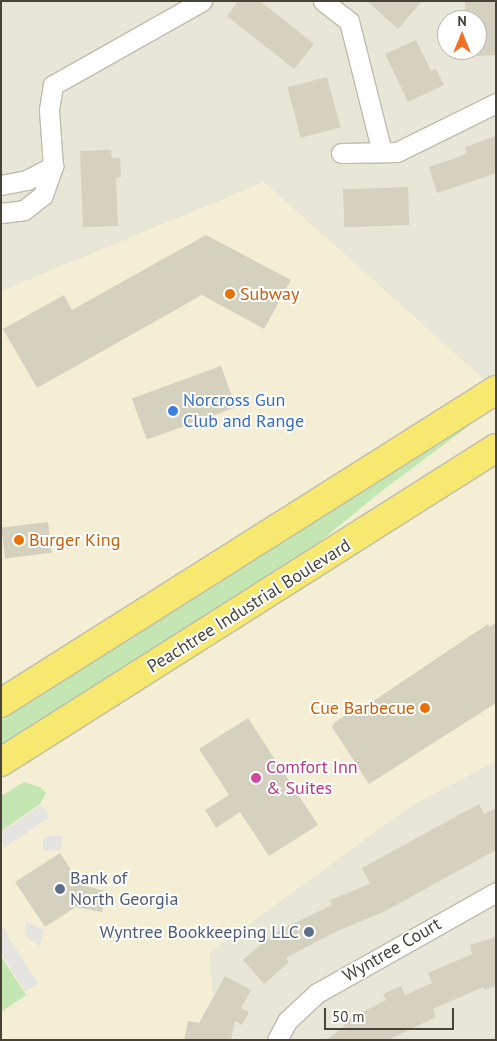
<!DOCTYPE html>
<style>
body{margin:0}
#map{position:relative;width:497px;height:1041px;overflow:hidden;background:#f4f3e9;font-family:"PT Sans",sans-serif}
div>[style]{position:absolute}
.residential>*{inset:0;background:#e7e6d7}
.commercial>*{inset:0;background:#f4eed5}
.green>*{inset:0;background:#c4e6b3}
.parking>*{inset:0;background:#e5e4e0}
.building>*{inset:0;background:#d5d1bf;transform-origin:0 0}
.roads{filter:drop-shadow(1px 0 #bfbcac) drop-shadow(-1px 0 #bfbcac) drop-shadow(0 1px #bfbcac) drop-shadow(0 -1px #bfbcac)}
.minor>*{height:19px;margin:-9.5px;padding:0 9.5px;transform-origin:9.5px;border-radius:9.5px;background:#fff}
.highway>*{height:28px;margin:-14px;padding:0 14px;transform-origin:14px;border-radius:14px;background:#f7e870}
.dots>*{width:14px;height:14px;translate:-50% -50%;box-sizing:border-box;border:2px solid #fff;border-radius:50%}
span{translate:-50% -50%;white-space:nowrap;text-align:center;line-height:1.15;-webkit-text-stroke:4px #fff;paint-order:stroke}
.food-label{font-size:18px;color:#c56008}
.left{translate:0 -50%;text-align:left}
.right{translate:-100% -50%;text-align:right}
.shop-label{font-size:18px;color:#366cbe}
.street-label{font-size:18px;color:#474437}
.hotel-label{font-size:18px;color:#b23c85}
.service-label{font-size:18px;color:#4e5e75}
.frame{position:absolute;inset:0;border:2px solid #474437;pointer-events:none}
.north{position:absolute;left:437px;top:10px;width:50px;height:50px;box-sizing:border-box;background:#fff;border:1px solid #b5b4af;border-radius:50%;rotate:0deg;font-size:14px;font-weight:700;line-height:20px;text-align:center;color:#474437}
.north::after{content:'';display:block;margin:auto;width:18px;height:22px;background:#f06f23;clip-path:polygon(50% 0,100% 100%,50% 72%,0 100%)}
.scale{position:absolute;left:324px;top:1008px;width:130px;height:22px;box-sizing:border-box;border:2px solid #474437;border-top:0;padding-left:6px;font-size:15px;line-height:18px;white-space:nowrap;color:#474437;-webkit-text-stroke:4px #fff;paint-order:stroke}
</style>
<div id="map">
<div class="residential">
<i style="clip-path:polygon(evenodd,1px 1px,496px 1px,496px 390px,1px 291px,1px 1px,447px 20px,477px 20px,477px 50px,447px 50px,447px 20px)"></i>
<i style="clip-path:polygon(496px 761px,496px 1040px,217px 1040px,209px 953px,412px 805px)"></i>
</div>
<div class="commercial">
<i style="clip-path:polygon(264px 182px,496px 390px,496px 761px,412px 805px,209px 953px,217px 1040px,1px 1040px,1px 291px)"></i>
</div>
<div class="green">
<i style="clip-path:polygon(475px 409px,482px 416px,383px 490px,306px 553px,1px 748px,1px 720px,322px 514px)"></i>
<i style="clip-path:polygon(24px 782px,40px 787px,46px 793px,40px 804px,1px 831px,1px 796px)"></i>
<i style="clip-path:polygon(1px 956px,26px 995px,1px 1012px)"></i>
</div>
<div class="parking">
<i style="clip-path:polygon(42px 805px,50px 817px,4px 848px,1px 832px)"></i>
<i style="clip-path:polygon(53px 835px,63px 836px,61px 850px,43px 851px,43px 838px)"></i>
<i style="clip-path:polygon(26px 922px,44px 930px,40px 946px,25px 937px)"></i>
<i style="clip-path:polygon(1px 925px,38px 984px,25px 991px,1px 953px)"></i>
</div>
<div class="building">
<i style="clip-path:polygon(238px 1px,260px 1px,314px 44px,294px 69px,227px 16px)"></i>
<i style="clip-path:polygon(367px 1px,422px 1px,398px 29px)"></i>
<i style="clip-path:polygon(465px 1px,496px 1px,496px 55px,477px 56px,477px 20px,466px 20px)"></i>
<i style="clip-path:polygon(416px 40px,431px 71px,436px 69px,444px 85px,408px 102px,385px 54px)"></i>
<i style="left:327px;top:77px;width:52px;height:41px;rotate:75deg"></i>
<i style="clip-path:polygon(496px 136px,496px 173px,437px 193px,429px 167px,456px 158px,467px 153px,465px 147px)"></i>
<i style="clip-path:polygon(111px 150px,112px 158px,120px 158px,121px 177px,116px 178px,118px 226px,83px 227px,80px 151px)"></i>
<i style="left:408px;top:187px;width:38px;height:65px;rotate:88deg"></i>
<i style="clip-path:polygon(206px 235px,291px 280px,264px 329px,202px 295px,37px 388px,3px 329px,64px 295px,72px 310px)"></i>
<i style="left:221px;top:366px;width:44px;height:95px;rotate:70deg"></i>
<i style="left:48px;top:522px;width:31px;height:47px;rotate:83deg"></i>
<i style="clip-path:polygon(496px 623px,496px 703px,369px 784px,332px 727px,334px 723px,349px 713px,351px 716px,488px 624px,489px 627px)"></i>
<i style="clip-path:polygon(248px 718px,318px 825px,269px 856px,240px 812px,216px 828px,205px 810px,229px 795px,199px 749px)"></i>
<i style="clip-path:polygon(479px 804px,484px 814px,496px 808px,496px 850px,385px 911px,333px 933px,286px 958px,289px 962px,264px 984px,243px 960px,276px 932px,332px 905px,330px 900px,370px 884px,362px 868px)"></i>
<i style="clip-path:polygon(60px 853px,81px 885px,106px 891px,102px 912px,76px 907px,45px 927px,15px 882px)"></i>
<i style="clip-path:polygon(496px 937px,496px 986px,484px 990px,483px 987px,433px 1009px,436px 1017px,388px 1040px,326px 1040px,345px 1026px,343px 1022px,386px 1000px,383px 994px,401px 986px,405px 995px,432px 983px,428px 973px,472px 954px,470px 945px)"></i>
<i style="clip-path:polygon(225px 976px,251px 990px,241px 1008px,249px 1012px,242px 1025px,235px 1021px,231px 1040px,184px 1040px,188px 1021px,199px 1023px)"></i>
</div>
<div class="roads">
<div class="minor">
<i style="left:323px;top:1px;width:33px;rotate:38deg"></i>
<i style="left:349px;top:21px;width:135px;rotate:75.9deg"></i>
<i style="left:341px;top:153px;width:56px;rotate:-1deg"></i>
<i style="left:397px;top:152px;width:110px;rotate:-26.3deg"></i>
<i style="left:1px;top:185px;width:26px;rotate:-11deg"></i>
<i style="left:27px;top:180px;width:30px;rotate:-28deg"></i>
<i style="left:1px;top:213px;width:23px;rotate:-7deg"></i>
<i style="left:24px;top:210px;width:24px;rotate:-38deg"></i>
<i style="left:43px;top:195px;width:31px;rotate:-71deg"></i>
<i style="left:53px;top:166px;width:56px;rotate:-94.1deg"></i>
<i style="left:49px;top:110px;width:25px;rotate:-81deg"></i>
<i style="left:53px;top:85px;width:171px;rotate:-29.4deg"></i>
<i style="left:277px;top:1040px;width:21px;rotate:-62deg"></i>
<i style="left:287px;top:1021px;width:41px;rotate:-43deg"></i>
<i style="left:317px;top:993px;width:206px;rotate:-29.4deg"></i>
</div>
<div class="highway">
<i style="left:1px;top:703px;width:586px;rotate:-32.31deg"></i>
<i style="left:1px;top:762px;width:586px;rotate:-32.39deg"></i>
</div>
</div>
<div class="dots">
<i style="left:230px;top:294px;background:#e8710a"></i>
<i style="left:173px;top:411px;background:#3f7fe0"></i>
<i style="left:19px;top:540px;background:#e8710a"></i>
<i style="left:425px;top:708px;background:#e8710a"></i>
<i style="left:256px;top:778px;background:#d1479c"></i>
<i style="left:60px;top:889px;background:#5c6f8a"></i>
<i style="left:309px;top:932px;background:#5c6f8a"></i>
</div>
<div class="food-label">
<span class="left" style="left:240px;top:294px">Subway</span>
<span class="left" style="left:29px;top:540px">Burger King</span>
<span class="right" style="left:415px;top:708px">Cue Barbecue</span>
</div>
<div class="shop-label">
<span class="left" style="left:183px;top:411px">Norcross Gun<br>Club and Range</span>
</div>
<div class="street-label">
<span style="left:249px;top:606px;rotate:-32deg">Peachtree Industrial Boulevard</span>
<span style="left:392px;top:950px;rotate:-30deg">Wyntree Court</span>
</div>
<div class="hotel-label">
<span class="left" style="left:266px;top:778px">Comfort Inn<br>&amp; Suites</span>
</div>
<div class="service-label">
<span class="left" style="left:70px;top:889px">Bank of<br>North Georgia</span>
<span class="right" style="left:299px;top:932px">Wyntree Bookkeeping LLC</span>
</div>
<div class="frame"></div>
<div class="north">N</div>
<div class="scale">50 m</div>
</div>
